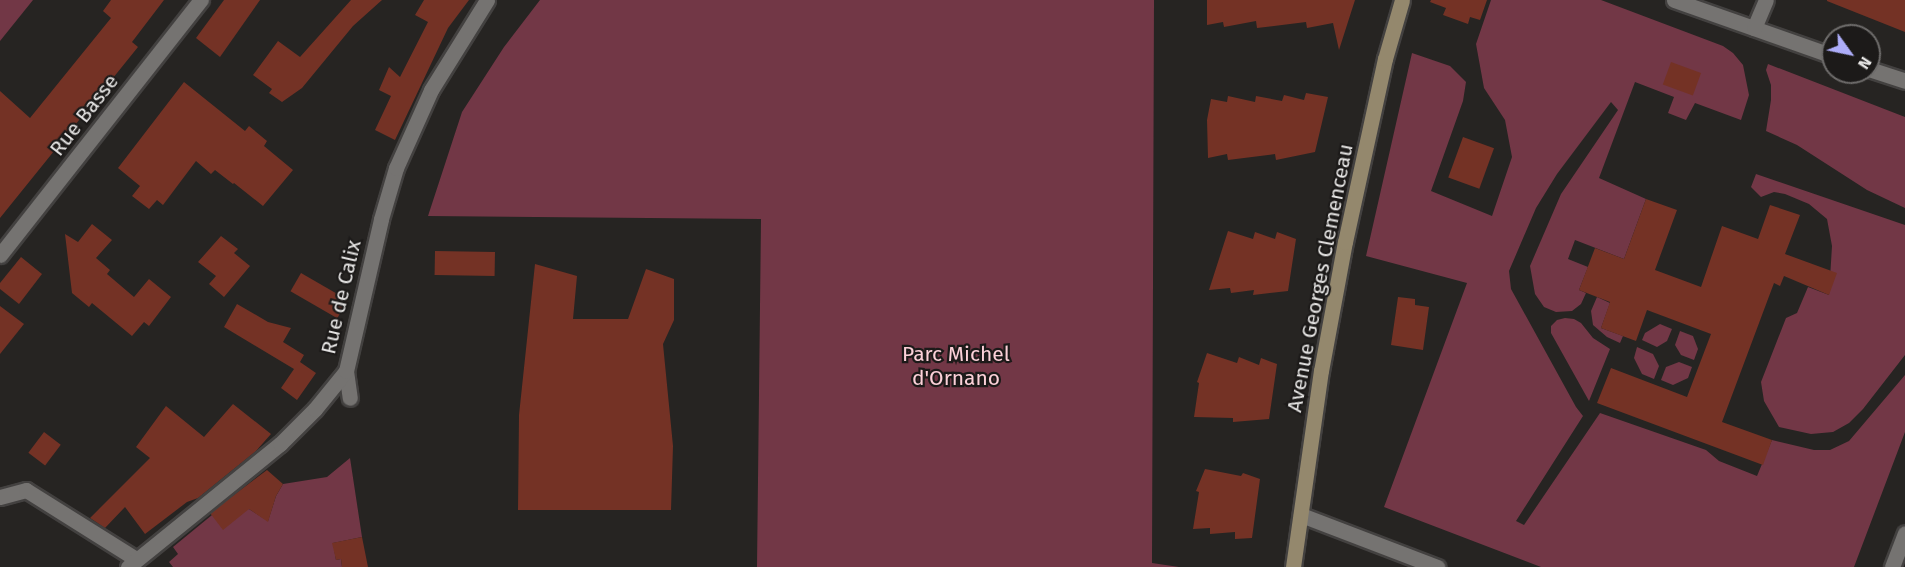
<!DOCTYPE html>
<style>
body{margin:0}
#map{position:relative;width:1905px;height:567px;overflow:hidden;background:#262422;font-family:"Fira Sans",sans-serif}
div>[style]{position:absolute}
.green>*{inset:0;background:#723746}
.building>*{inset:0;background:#743225;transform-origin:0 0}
.roads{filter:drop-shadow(2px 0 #434140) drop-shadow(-2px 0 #434140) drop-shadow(0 2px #434140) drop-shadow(0 -2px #434140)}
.street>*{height:15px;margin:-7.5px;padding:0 7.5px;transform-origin:7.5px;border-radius:7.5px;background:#757371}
.secondary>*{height:15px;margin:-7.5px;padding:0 7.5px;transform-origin:7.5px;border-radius:7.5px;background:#94886d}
span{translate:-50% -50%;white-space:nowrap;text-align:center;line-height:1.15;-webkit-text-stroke:4.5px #1c1a19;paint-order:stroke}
.street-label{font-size:21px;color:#e8e7e6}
.park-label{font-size:21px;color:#fcd0d8}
.north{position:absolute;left:1821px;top:24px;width:60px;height:60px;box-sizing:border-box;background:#1c1a19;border:2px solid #6e6c6b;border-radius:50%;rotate:123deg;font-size:16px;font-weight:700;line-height:24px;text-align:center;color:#e8e7e6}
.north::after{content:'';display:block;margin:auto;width:21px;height:27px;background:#aeaefa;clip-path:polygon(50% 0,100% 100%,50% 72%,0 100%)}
</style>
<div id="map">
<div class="green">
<i style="clip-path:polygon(0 0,33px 0,0 41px)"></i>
<i style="clip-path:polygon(540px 0,1154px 0,1152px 563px,1179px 567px,757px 567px,761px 219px,428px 216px,462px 112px,504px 47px)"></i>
<i style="clip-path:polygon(1491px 0,1601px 0,1723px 46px,1733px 53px,1743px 65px,1749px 95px,1741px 120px,1695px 103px,1686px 120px,1668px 113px,1674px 97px,1635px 82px,1599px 178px,1646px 199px,1624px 259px,1575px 240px,1568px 259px,1588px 267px,1579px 290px,1586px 293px,1581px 304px,1572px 311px,1556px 312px,1544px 307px,1535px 294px,1530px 266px,1561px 194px,1618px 110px,1611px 102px,1557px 174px,1536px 208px,1509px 271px,1511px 289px,1576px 407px,1583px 416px,1516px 521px,1524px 525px,1600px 413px,1706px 450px,1719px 461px,1757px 476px,1772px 440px,1814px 450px,1830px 450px,1849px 441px,1905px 375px,1905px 432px,1854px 567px,1541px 567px,1384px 507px,1467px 283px,1366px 256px,1412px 53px,1450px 66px,1466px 82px,1463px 101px,1431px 191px,1492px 216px,1512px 157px,1505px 120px,1484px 88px,1476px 44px)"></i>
<i style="clip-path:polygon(1768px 64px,1905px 117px,1905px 208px,1867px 190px,1797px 145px,1766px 131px,1771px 100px,1771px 85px,1766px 70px)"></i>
<i style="clip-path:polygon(1756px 174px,1905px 225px,1905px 355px,1863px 409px,1849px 423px,1833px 432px,1811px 434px,1779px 427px,1764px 401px,1761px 382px,1786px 318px,1797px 313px,1808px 287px,1829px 295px,1832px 246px,1827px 219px,1809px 204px,1785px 194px,1774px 192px,1761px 197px,1751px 187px)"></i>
<i style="clip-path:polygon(1597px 297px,1610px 303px,1601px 328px,1623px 336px,1620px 343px,1607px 337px,1593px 325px,1591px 311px)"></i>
<i style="clip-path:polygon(1565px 318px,1574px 319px,1581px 323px,1593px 338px,1610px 349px,1589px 401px,1551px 333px,1551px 326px,1557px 320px)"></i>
<i style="clip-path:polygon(1660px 324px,1672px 329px,1667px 341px,1657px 347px,1642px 340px,1645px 333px)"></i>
<i style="clip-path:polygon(1680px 331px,1693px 336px,1698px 349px,1694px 360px,1681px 355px,1675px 345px)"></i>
<i style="clip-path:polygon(1637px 347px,1653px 354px,1659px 366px,1654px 379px,1642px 374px,1634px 358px)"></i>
<i style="clip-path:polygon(1679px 362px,1692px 367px,1688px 378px,1673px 385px,1661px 380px,1666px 367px)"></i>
<i style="clip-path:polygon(350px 458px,362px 537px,333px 543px,336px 560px,341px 559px,342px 567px,173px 567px,169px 562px,178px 554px,173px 547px,212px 515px,249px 509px,268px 521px,276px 496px,283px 484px,327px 477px)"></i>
</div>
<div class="building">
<i style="clip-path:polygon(111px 0,164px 0,132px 42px,138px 47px,0 218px,0 91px,30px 118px,111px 18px,103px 11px)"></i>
<i style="clip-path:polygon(224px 0,260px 0,220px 57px,196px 38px)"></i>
<i style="clip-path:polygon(351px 0,382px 0,353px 26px,302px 88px,282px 102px,269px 93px,272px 89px,253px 75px,278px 41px,300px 57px)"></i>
<i style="clip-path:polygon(424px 0,469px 0,448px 28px,395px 140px,375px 130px,391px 96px,379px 90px,389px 67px,400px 77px,428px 22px,415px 15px)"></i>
<i style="clip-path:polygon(1207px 0,1355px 0,1339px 50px,1333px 23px,1307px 28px,1306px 22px,1257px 28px,1256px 21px,1224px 27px,1223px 22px,1207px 25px)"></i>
<i style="clip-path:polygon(1431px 0,1487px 0,1480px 20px,1470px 17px,1468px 24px,1443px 15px,1446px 8px,1430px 2px)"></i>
<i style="clip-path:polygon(1905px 0,1905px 32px,1827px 1px,1827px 0)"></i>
<i style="left:1671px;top:62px;width:32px;height:24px;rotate:20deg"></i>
<i style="clip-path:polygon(184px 82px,245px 131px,249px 126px,267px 141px,264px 146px,293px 170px,263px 206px,234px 183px,233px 184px,215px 170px,211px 174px,196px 161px,163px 205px,157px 200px,149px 209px,132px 196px,140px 186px,118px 168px)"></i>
<i style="clip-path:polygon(1306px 93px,1328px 97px,1315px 152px,1276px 160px,1275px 154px,1228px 160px,1227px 154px,1208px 158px,1207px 120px,1211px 99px,1227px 102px,1228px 96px,1255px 102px,1256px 96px,1282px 101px,1284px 95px,1304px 100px)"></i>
<i style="left:1463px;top:137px;width:33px;height:43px;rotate:20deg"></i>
<i style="clip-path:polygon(1646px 199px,1677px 210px,1655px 270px,1701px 287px,1722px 226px,1758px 239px,1770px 205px,1800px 215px,1785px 254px,1837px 273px,1829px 295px,1784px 276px,1780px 286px,1774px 283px,1722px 422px,1772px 440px,1763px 465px,1597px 403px,1611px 368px,1687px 397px,1711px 334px,1647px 310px,1636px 341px,1601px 328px,1610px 302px,1579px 290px,1595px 248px,1624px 259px)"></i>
<i style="clip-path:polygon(92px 224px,112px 240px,96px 258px,110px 270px,107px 274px,134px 297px,149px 279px,171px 297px,149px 326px,144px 322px,132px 336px,92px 303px,89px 307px,72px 293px,65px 234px,78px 242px)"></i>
<i style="clip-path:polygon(1228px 231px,1253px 239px,1255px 232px,1275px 239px,1277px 232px,1296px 239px,1288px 291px,1253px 295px,1254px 290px,1231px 293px,1230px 288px,1209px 290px)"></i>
<i style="clip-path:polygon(221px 236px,238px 249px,234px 253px,250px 266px,224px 297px,209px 284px,216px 276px,198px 262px)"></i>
<i style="left:435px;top:251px;width:60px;height:24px;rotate:1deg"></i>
<i style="clip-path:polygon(21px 257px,42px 274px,19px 304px,0 289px,0 283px)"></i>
<i style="clip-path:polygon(535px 264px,577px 276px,573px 319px,628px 319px,646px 269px,674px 279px,674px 320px,663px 344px,673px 446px,671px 510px,518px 510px,519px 415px)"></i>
<i style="left:301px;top:273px;width:54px;height:21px;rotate:30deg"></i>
<i style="clip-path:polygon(1398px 297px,1415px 299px,1415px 305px,1429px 307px,1423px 350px,1391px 345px)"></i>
<i style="clip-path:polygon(237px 304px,268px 322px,291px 328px,283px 342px,304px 355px,300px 362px,316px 373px,297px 400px,281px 388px,294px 369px,224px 327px)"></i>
<i style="clip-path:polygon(0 306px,24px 324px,0 354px)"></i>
<i style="clip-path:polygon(1207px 353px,1237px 363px,1239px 357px,1259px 365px,1261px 358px,1277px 364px,1269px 419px,1233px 422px,1233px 418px,1194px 417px,1199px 383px,1197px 382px)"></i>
<i style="clip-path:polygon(233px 404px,271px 434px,256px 451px,198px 498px,187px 502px,145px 534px,125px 507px,105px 528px,90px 518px,150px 458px,136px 447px,166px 406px,204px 437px)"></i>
<i style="left:44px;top:432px;width:21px;height:26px;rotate:37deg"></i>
<i style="clip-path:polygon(1205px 469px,1241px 476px,1243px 473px,1260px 479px,1252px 538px,1235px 539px,1235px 532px,1210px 534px,1210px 528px,1193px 529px,1199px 492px,1196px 491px)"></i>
<i style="clip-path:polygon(267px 470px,283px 484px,276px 496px,268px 522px,249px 509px,223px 530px,210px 513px)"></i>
<i style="clip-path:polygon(362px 537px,368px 567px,342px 567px,341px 559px,336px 560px,332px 543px)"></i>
</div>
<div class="roads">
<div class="street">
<i style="left:1674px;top:0;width:169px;rotate:19.4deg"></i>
<i style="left:1754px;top:28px;width:30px;rotate:-67deg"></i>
<i style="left:1869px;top:69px;width:38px;rotate:18deg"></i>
<i style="left:0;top:255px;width:325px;rotate:-51.8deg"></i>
<i style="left:346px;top:371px;width:27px;rotate:82deg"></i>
<i style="left:0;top:497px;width:27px;rotate:-15deg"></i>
<i style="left:26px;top:490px;width:130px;rotate:32.1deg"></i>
<i style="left:1301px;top:515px;width:146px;rotate:20.9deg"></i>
<i style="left:128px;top:567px;width:196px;rotate:-39deg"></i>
<i style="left:280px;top:444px;width:49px;rotate:-45deg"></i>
<i style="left:315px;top:409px;width:49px;rotate:-50.8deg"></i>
<i style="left:346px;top:371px;width:156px;rotate:-77deg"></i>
<i style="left:381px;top:219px;width:53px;rotate:-73.6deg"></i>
<i style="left:396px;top:168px;width:85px;rotate:-65.8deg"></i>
<i style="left:431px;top:90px;width:106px;rotate:-58.1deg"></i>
<i style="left:1892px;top:567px;width:36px;rotate:-69deg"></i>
</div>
<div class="secondary">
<i style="left:1293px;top:567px;width:198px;rotate:-81.9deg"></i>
<i style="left:1321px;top:371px;width:131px;rotate:-79.5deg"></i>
<i style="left:1345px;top:242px;width:187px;rotate:-77.7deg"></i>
<i style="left:1385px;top:59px;width:61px;rotate:-73.9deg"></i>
</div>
</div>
<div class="street-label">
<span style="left:84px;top:115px;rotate:-52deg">Rue Basse</span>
<span style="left:1320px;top:278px;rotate:-79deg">Avenue Georges Clemenceau</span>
<span style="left:341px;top:297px;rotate:-77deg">Rue de Calix</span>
</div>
<div class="park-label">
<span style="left:956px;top:366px">Parc Michel<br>d'Ornano</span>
</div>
<div class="north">N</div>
</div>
